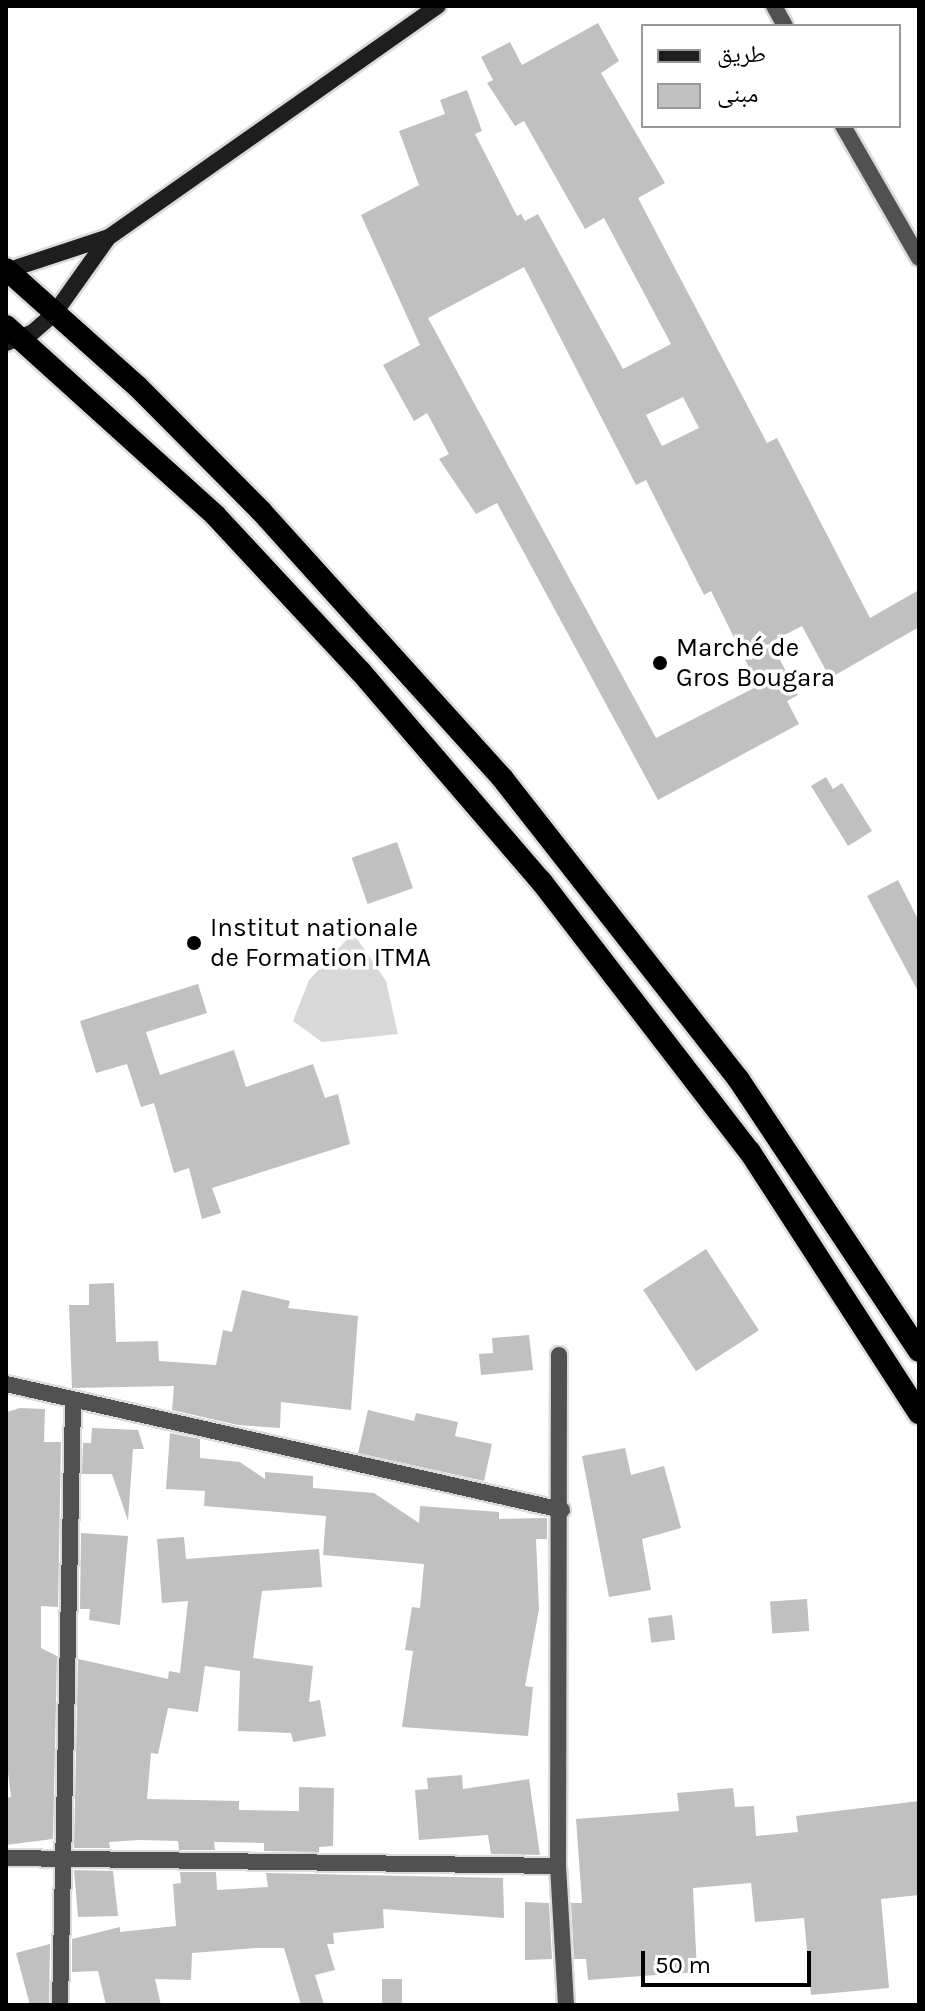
<!DOCTYPE html>
<meta charset="utf-8">
<style>
body{margin:0}
#map{position:relative;width:925px;height:2011px;overflow:hidden;background:#fff;font-family:Karla,"Noto Naskh Arabic",sans-serif}
div>[style]{position:absolute}
.green>*{inset:0;background:#d8d8d8}
.building>*{inset:0;background:#c0c0c0;transform-origin:0 0}
.roads{filter:drop-shadow(2px 0 #dbdbdb) drop-shadow(-2px 0 #dbdbdb) drop-shadow(0 2px #dbdbdb) drop-shadow(0 -2px #dbdbdb)}
.minor>*{height:16px;margin:-8px;padding:0 8px;transform-origin:8px;border-radius:8px;background:#515151}
.secondary>*{height:16px;margin:-8px;padding:0 8px;transform-origin:8px;border-radius:8px;background:#1e1e1e}
.trunk>*{height:22px;margin:-11px;padding:0 11px;transform-origin:11px;border-radius:11px;background:#000}
.dots>*{width:22px;height:22px;translate:-50% -50%;box-sizing:border-box;border:4px solid #fff;border-radius:50%}
span{translate:-50% -50%;white-space:nowrap;text-align:center;line-height:1.15;-webkit-text-stroke:7px #fff;paint-order:stroke}
.poi-label{font-size:26px;color:#000}
.left{translate:0 -50%;text-align:left}
.frame{position:absolute;inset:0;border:8px solid #000;pointer-events:none}
.legend{position:absolute;left:641px;top:24px;width:260px;height:104px;box-sizing:border-box;background:#fff;border:2px solid #999;margin:0;padding:10px 14px;list-style:none;font-size:24px;color:#000}
.legend li{display:flex;align-items:center;gap:16px;height:40px}
.legend b{width:40px;border:2px solid #999}
.scale{position:absolute;left:641px;top:1951px;width:170px;height:36px;box-sizing:border-box;border:4px solid #000;border-top:0;padding-left:10px;font-size:24px;line-height:28px;white-space:nowrap;color:#000;-webkit-text-stroke:6px #fff;paint-order:stroke}
</style>
<div id="map">
<div class="green">
<i style="clip-path:polygon(353px 933px,386px 981px,398px 1034px,322px 1042px,293px 1021px,309px 980px)"></i>
</div>
<div class="building">
<i style="clip-path:polygon(evenodd,598px 23px,619px 61px,601px 73px,665px 183px,638px 198px,767px 443px,777px 438px,870px 618px,919px 590px,919px 627px,830px 678px,802px 626px,771px 642px,798px 695px,787px 701px,799px 724px,658px 800px,497px 503px,476px 514px,439px 459px,449px 454px,427px 413px,414px 421px,383px 365px,420px 345px,361px 215px,419px 185px,399px 131px,445px 114px,440px 100px,467px 90px,482px 131px,475px 134px,517px 216px,521px 214px,525px 221px,538px 214px,623px 369px,671px 344px,604px 218px,585px 229px,524px 121px,515px 126px,487px 83px,493px 80px,481px 57px,510px 42px,522px 65px,598px 23px,524px 267px,636px 485px,646px 480px,704px 595px,711px 591px,758px 686px,656px 738px,428px 318px,524px 267px,598px 23px,683px 397px,699px 428px,662px 446px,646px 415px,683px 397px)"></i>
<i style="clip-path:polygon(826px 777px,833px 789px,842px 783px,872px 831px,848px 846px,811px 786px)"></i>
<i style="left:397px;top:842px;width:49px;height:48px;rotate:71deg"></i>
<i style="clip-path:polygon(898px 880px,919px 921px,919px 993px,867px 896px)"></i>
<i style="clip-path:polygon(198px 984px,207px 1013px,146px 1032px,160px 1075px,234px 1050px,246px 1087px,313px 1064px,325px 1098px,338px 1094px,350px 1144px,212px 1188px,221px 1213px,202px 1219px,189px 1168px,174px 1173px,154px 1103px,141px 1107px,127px 1064px,96px 1073px,80px 1021px)"></i>
<i style="left:706px;top:1249px;width:97px;height:75px;rotate:57deg"></i>
<i style="clip-path:polygon(114px 1283px,116px 1342px,158px 1341px,159px 1361px,216px 1365px,223px 1330px,232px 1332px,242px 1290px,290px 1301px,288px 1308px,358px 1316px,351px 1410px,281px 1402px,280px 1428px,238px 1425px,172px 1410px,174px 1386px,72px 1388px,69px 1305px,89px 1305px,89px 1284px)"></i>
<i style="clip-path:polygon(529px 1335px,533px 1370px,481px 1375px,479px 1354px,493px 1353px,492px 1338px)"></i>
<i style="clip-path:polygon(20px 1408px,45px 1409px,44px 1442px,61px 1442px,58px 1607px,41px 1606px,41px 1648px,57px 1656px,53px 1839px,6px 1845px,6px 1798px,11px 1797px,6px 1757px,6px 1433px,7px 1412px)"></i>
<i style="clip-path:polygon(368px 1410px,414px 1421px,416px 1413px,458px 1422px,455px 1436px,492px 1444px,484px 1481px,358px 1453px)"></i>
<i style="clip-path:polygon(92px 1428px,138px 1430px,144px 1449px,133px 1449px,128px 1521px,112px 1474px,82px 1474px,83px 1443px,91px 1443px)"></i>
<i style="clip-path:polygon(170px 1433px,200px 1439px,200px 1458px,240px 1462px,265px 1479px,265px 1472px,313px 1476px,313px 1488px,374px 1493px,419px 1523px,420px 1506px,499px 1512px,499px 1519px,547px 1518px,547px 1539px,536px 1539px,539px 1609px,525px 1686px,533px 1687px,528px 1736px,402px 1727px,413px 1651px,405px 1650px,412px 1607px,420px 1608px,424px 1564px,323px 1555px,326px 1516px,204px 1506px,205px 1491px,166px 1489px)"></i>
<i style="clip-path:polygon(625px 1448px,631px 1475px,664px 1466px,681px 1528px,642px 1539px,651px 1590px,609px 1597px,582px 1456px)"></i>
<i style="clip-path:polygon(81px 1533px,128px 1536px,120px 1625px,89px 1620px,90px 1609px,80px 1609px)"></i>
<i style="clip-path:polygon(184px 1537px,186px 1559px,319px 1549px,322px 1587px,262px 1591px,253px 1658px,313px 1666px,309px 1702px,320px 1700px,326px 1736px,293px 1742px,291px 1733px,238px 1731px,240px 1671px,205px 1666px,198px 1712px,168px 1708px,158px 1754px,151px 1753px,147px 1799px,239px 1801px,239px 1810px,299px 1811px,299px 1787px,334px 1788px,333px 1846px,319px 1847px,319px 1852px,264px 1851px,264px 1843px,214px 1842px,215px 1850px,179px 1850px,178px 1841px,139px 1840px,109px 1842px,110px 1848px,74px 1848px,78px 1659px,168px 1679px,169px 1671px,180px 1673px,188px 1601px,162px 1603px,157px 1539px)"></i>
<i style="left:807px;top:1599px;width:32px;height:37px;rotate:86deg"></i>
<i style="left:672px;top:1615px;width:25px;height:24px;rotate:83deg"></i>
<i style="clip-path:polygon(462px 1775px,463px 1789px,529px 1779px,540px 1855px,491px 1854px,488px 1835px,419px 1840px,415px 1790px,428px 1789px,427px 1778px)"></i>
<i style="clip-path:polygon(733px 1788px,735px 1807px,754px 1806px,756px 1836px,798px 1832px,796px 1816px,919px 1801px,919px 1895px,881px 1899px,889px 1988px,811px 1995px,804px 1918px,755px 1922px,751px 1883px,693px 1888px,697px 1972px,588px 1980px,586px 1959px,574px 1959px,571px 1903px,582px 1903px,576px 1819px,679px 1811px,677px 1793px)"></i>
<i style="clip-path:polygon(74px 1870px,113px 1871px,118px 1916px,78px 1917px)"></i>
<i style="clip-path:polygon(180px 1872px,216px 1872px,217px 1890px,268px 1887px,266px 1873px,503px 1878px,504px 1918px,383px 1909px,384px 1928px,333px 1933px,334px 1944px,327px 1944px,335px 1970px,315px 1975px,324px 2005px,301px 2005px,284px 1948px,257px 1948px,192px 1953px,191px 1980px,155px 1979px,161px 2005px,106px 2005px,98px 1971px,72px 1972px,72px 1939px,120px 1927px,120px 1932px,176px 1926px,173px 1884px,181px 1883px)"></i>
<i style="clip-path:polygon(525px 1902px,549px 1903px,552px 1959px,525px 1960px)"></i>
<i style="clip-path:polygon(50px 1944px,49px 2005px,30px 2005px,16px 1953px)"></i>
<i style="left:382px;top:1979px;width:20px;height:26px"></i>
</div>
<div class="roads">
<div class="minor">
<i style="left:774px;top:6px;width:23px;rotate:61deg"></i>
<i style="left:843px;top:126px;width:152px;rotate:60.1deg"></i>
<i style="left:559px;top:1355px;width:511px;rotate:90.11deg"></i>
<i style="left:558px;top:1866px;width:139px;rotate:86.7deg"></i>
<i style="left:6px;top:1384px;width:570px;rotate:12.77deg"></i>
<i style="left:6px;top:1858px;width:552px;rotate:0.83deg"></i>
<i style="left:60px;top:2005px;width:603px;rotate:-88.76deg"></i>
</div>
<div class="secondary">
<i style="left:6px;top:271px;width:108px;rotate:-18.3deg"></i>
<i style="left:109px;top:237px;width:402px;rotate:-35.1deg"></i>
<i style="left:6px;top:343px;width:29px;rotate:-22deg"></i>
<i style="left:33px;top:332px;width:28px;rotate:-41deg"></i>
<i style="left:54px;top:314px;width:93px;rotate:-54.6deg"></i>
</div>
<div class="trunk">
<i style="left:6px;top:269px;width:177px;rotate:41.8deg"></i>
<i style="left:138px;top:387px;width:175px;rotate:45.2deg"></i>
<i style="left:261px;top:511px;width:361px;rotate:47.9deg"></i>
<i style="left:503px;top:779px;width:382px;rotate:51.9deg"></i>
<i style="left:739px;top:1080px;width:325px;rotate:56.4deg"></i>
<i style="left:6px;top:326px;width:282px;rotate:42.1deg"></i>
<i style="left:215px;top:515px;width:214px;rotate:47.1deg"></i>
<i style="left:361px;top:672px;width:276px;rotate:49.3deg"></i>
<i style="left:541px;top:881px;width:342px;rotate:52.4deg"></i>
<i style="left:750px;top:1152px;width:311px;rotate:57.1deg"></i>
</div>
</div>
<div class="dots">
<i style="left:660px;top:663px;background:#000"></i>
<i style="left:194px;top:943px;background:#000"></i>
</div>
<div class="poi-label">
<span class="left" style="left:676px;top:663px">Marché de<br>Gros Bougara</span>
<span class="left" style="left:210px;top:943px">Institut nationale<br>de Formation ITMA</span>
</div>
<div class="frame"></div>
<ul class="legend">
<li><b style="height:10px;background:#1e1e1e"></b>طريق</li>
<li><b style="height:22px;background:#c0c0c0"></b>مبنى</li>
</ul>
<div class="scale">50 m</div>
</div>
